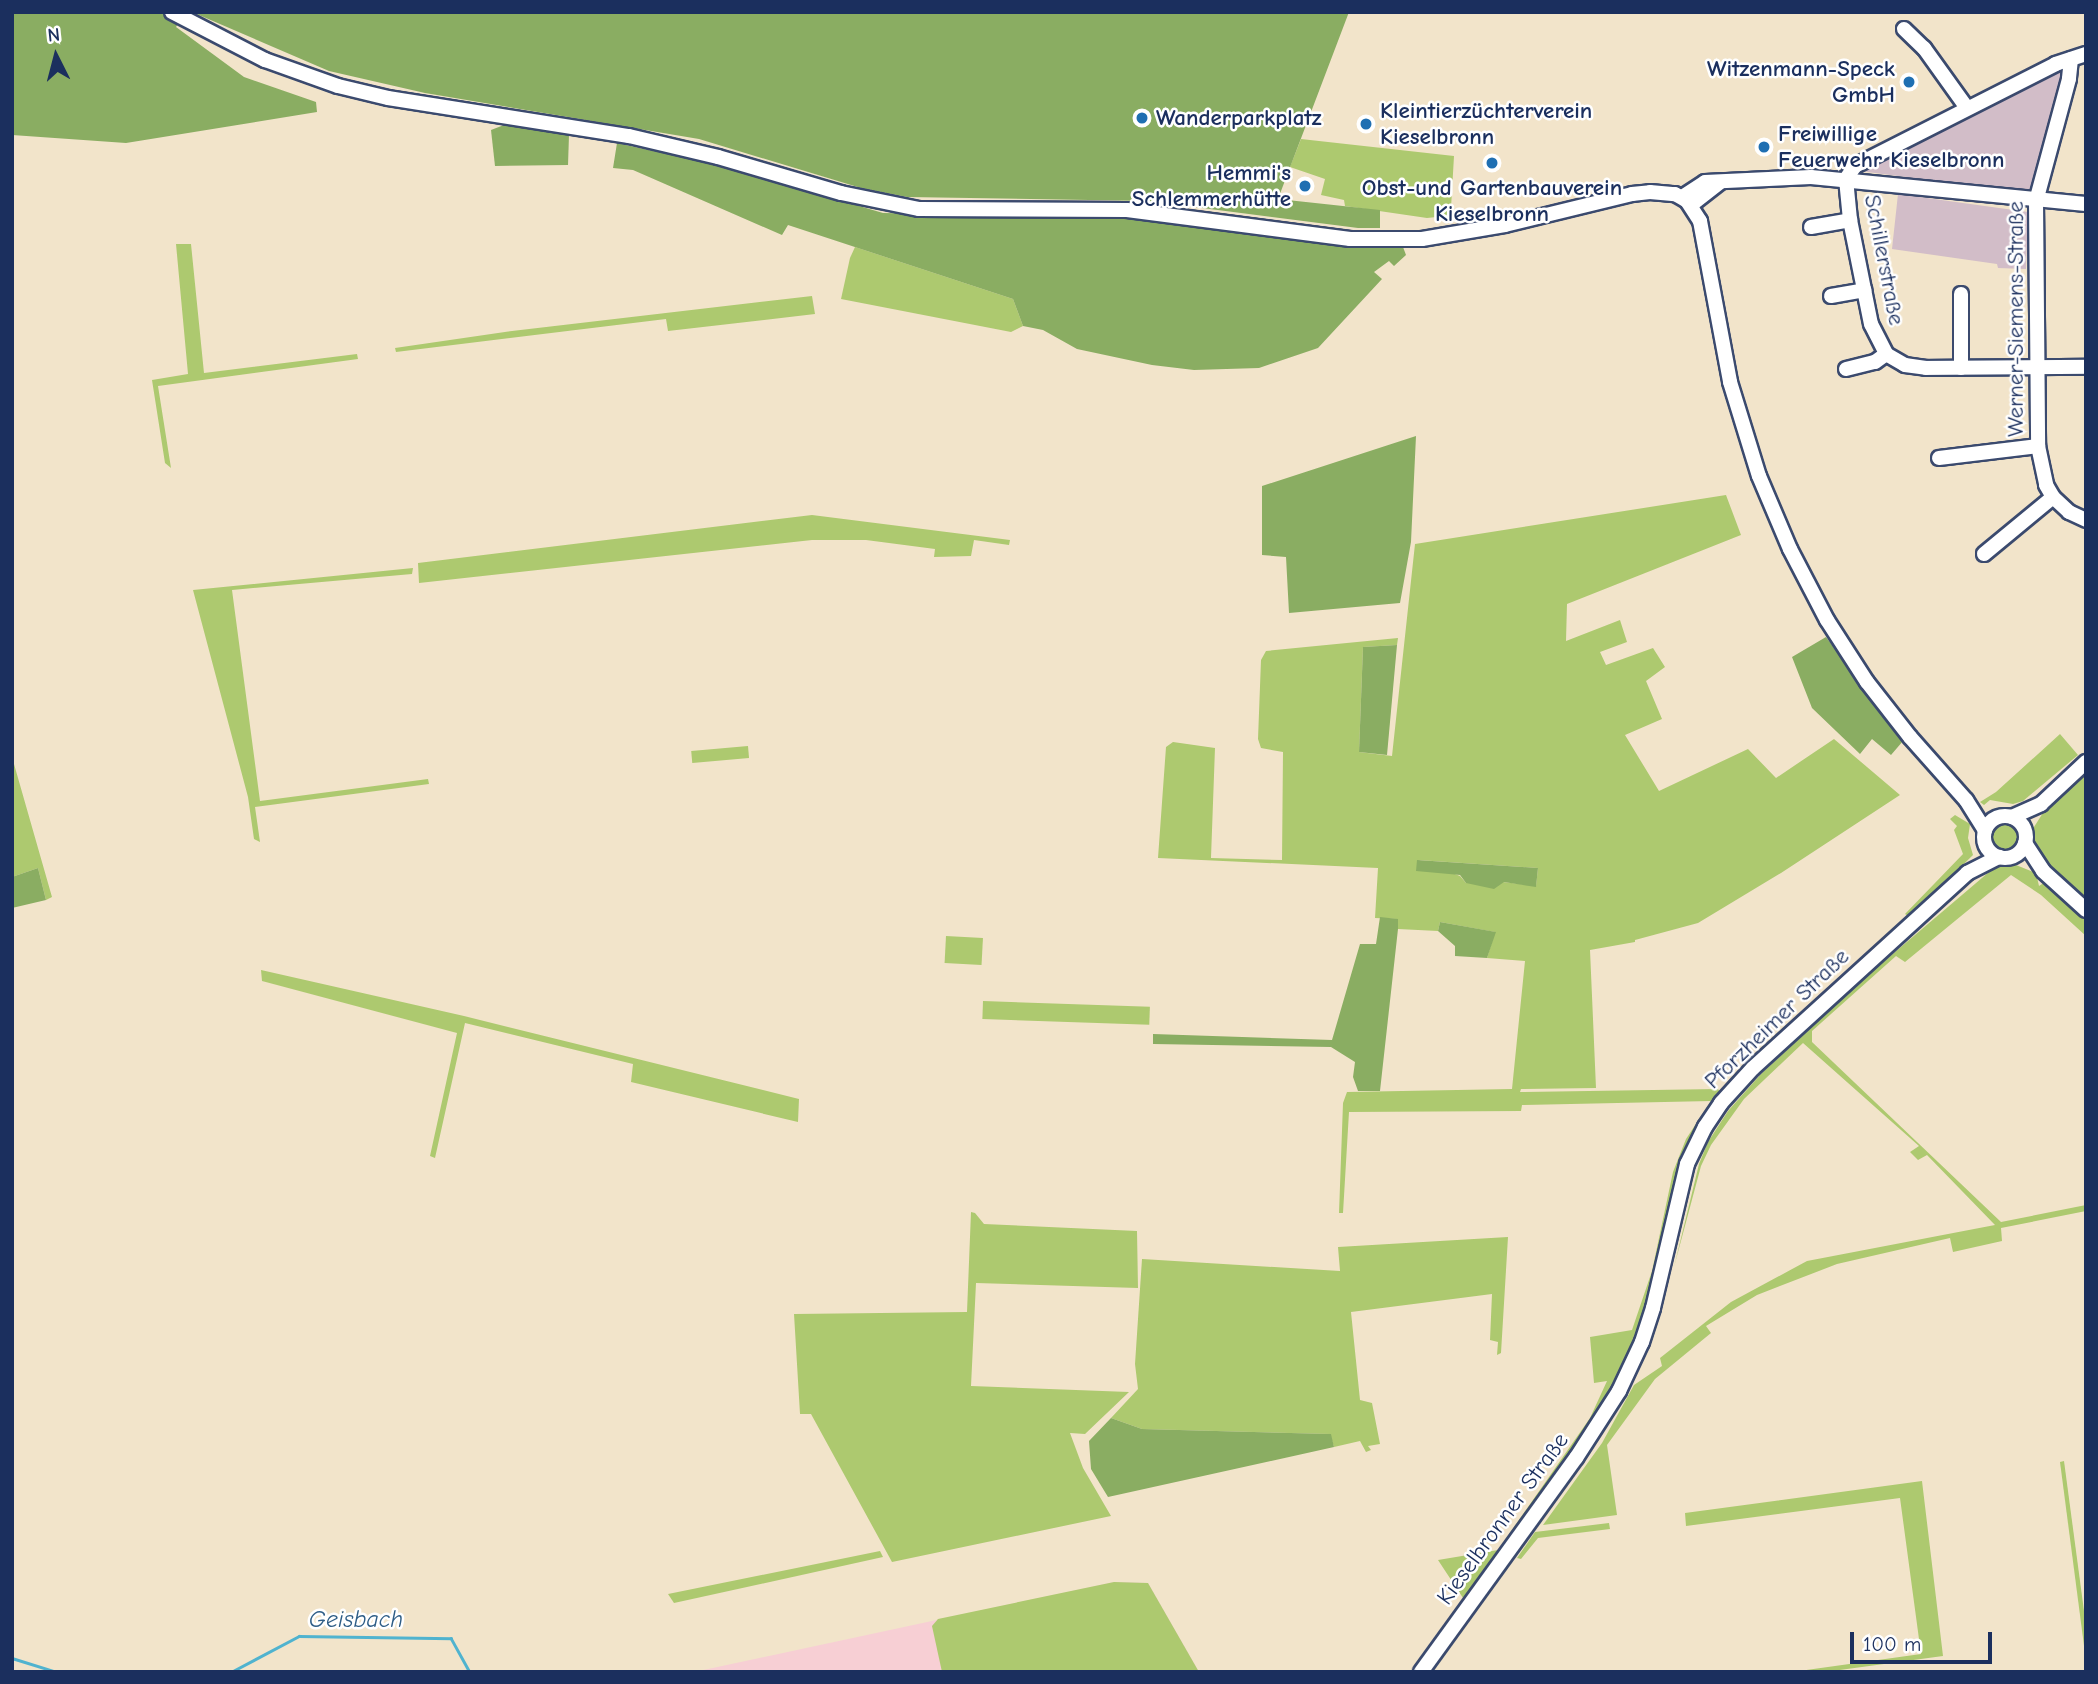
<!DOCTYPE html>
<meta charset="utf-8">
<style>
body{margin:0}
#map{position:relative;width:2098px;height:1684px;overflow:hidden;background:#f2e4ca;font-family:"Comic Neue",sans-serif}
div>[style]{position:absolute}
.built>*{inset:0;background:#f7cfd4}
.industrial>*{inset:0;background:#d2bdc8}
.green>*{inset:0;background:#adc96f;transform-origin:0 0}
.round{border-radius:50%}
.forest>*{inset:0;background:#8aad62}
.stream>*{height:2.5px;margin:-1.25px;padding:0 1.25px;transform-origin:1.25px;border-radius:1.25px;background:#50b3cf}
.roads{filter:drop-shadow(2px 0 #3b4a6e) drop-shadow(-2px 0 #3b4a6e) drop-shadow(0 2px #3b4a6e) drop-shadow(0 -2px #3b4a6e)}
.minor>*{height:14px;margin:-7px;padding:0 7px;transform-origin:7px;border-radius:7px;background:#fff}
.minor>.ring{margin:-7px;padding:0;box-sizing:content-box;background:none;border:14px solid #fff;border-radius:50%}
.dots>*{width:19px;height:19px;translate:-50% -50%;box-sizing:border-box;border:4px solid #fff;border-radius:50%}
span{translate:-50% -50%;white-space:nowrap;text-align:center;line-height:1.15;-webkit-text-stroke:5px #fff;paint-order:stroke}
.poi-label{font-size:23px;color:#1b2f5e;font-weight:700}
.right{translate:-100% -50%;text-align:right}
.left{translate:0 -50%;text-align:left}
.street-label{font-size:23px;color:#1b2f5e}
.water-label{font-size:24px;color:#2e5d86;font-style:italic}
.frame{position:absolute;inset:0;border:14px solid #1b2f5e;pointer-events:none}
.north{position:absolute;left:21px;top:21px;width:70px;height:70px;-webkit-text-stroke:5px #fff;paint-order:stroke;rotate:354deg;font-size:19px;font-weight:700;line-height:28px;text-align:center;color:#1b2f5e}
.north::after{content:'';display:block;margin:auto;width:24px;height:32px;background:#1b2f5e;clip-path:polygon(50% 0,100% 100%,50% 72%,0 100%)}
.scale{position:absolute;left:1850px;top:1632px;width:142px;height:32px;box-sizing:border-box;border:4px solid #1b2f5e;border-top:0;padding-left:9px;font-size:21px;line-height:24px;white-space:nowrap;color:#1b2f5e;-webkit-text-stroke:5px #fff;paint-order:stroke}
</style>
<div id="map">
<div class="built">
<i style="clip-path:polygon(1114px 1582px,1148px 1583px,1199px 1672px,694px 1672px)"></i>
</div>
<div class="industrial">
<i style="clip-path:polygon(2062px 71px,2063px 79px,2033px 194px,1860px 171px)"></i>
<i style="clip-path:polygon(1898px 194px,2028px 212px,2026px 269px,1998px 268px,1997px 264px,1892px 249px)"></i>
</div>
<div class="green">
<i style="clip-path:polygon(1301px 139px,1454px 156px,1451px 208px,1446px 216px,1427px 218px,1345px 206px,1344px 200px,1321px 195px,1325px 179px,1290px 167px)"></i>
<i style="clip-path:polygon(176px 244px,191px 244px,204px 373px,357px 354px,358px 359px,158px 386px,171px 468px,165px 463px,152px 380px,188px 374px)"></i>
<i style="clip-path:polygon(855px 247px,1013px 299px,1023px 326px,1011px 332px,841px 299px,850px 258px)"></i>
<i style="clip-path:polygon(812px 296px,815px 314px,668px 331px,666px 319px,396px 352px,395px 348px,512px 331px)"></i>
<i style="clip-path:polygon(evenodd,1726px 495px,1741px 535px,1567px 604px,1566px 641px,1620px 620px,1627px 642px,1600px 652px,1606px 665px,1653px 648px,1665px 667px,1646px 681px,1662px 719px,1625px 735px,1659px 791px,1748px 749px,1776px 778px,1834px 739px,1900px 795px,1781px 873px,1698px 923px,1635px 940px,1635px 942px,1590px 950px,1596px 1088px,1521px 1089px,1520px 1092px,1718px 1089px,1722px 1095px,1692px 1140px,1642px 1327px,1615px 1385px,1596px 1418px,1465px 1601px,1438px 1560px,1498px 1550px,1590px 1418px,1607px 1381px,1594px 1383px,1590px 1337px,1632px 1330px,1652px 1271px,1673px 1172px,1686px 1139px,1711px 1101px,1522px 1105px,1521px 1111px,1349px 1112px,1343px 1213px,1339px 1213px,1343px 1103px,1347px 1092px,1512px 1089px,1525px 961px,1487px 958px,1495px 932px,1440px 922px,1438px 931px,1398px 929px,1397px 919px,1375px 918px,1378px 868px,1158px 858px,1166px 747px,1173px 742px,1215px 748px,1211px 858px,1282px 860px,1283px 752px,1261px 748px,1258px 739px,1261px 660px,1266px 651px,1398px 638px,1397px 645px,1363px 647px,1359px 752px,1392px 756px,1415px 544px,1726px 495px,1418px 860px,1538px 868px,1536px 886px,1503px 882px,1466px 883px,1460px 876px,1418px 860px)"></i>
<i style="clip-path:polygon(812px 515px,1010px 540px,1009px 545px,974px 540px,971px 556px,934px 557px,935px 549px,866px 540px,812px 540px,419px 583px,418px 563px)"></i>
<i style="clip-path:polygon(413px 568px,412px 574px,232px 590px,260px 801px,428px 779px,429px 784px,255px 807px,260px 842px,254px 839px,248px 797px,193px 590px)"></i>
<i style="clip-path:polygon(2060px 734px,2078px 755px,2023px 801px,2013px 804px,1990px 800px,1984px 805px,1980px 802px,1996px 792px)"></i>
<i style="left:748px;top:746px;width:12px;height:57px;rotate:85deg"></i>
<i style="clip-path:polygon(12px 757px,52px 897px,46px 900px,38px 868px,12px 877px)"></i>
<i style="clip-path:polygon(2086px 769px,2086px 904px,2063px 884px,2032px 847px,2034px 827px,2048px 805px)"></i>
<i style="clip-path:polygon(1955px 815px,1970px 824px,1968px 838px,1973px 855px,1910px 917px,1905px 914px,1963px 854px,1954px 830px,1957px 826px,1950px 819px)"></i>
<i class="round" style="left:1991px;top:821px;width:30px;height:30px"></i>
<i style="clip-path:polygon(1996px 861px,2011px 863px,2036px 873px,2039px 886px,2045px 882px,2086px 917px,2086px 936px,2041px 895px,2011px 875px,1905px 962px,1896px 956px,1812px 1031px,1812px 1042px,2001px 1222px,2086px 1205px,2086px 1211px,2001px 1228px,2002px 1241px,1953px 1252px,1950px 1238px,1837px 1264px,1757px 1295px,1706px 1326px,1711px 1333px,1655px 1379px,1607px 1445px,1617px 1515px,1543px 1525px,1602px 1443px,1634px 1385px,1662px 1366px,1660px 1358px,1731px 1302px,1807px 1261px,1995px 1225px,1927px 1155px,1918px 1160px,1910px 1152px,1919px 1146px,1803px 1043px,1744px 1099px,1711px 1145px,1701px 1166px,1674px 1267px,1699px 1164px,1708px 1142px,1728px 1111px,1761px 1074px,1868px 975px,1989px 872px,1988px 864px)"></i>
<i style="left:946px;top:936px;width:37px;height:27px;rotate:3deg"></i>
<i style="clip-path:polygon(261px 970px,464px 1016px,799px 1099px,798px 1122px,631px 1082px,633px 1064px,465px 1023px,435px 1158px,430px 1156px,457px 1033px,262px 981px)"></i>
<i style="left:983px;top:1001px;width:167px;height:18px;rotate:2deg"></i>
<i style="clip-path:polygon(971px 1212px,975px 1213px,984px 1224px,1137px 1231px,1138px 1288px,976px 1283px,971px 1386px,1129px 1392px,1085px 1434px,1070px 1433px,1083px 1468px,1111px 1516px,892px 1562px,811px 1414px,800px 1414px,794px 1314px,967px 1312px)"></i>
<i style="clip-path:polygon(1508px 1237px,1501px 1353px,1497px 1355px,1498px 1342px,1490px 1340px,1492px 1294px,1351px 1312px,1360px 1400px,1372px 1403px,1380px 1444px,1368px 1446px,1371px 1450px,1366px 1452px,1360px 1441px,1334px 1447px,1330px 1434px,1142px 1429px,1111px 1418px,1138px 1389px,1135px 1364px,1142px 1259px,1340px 1271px,1338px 1247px)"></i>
<i style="clip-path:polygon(2064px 1461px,2086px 1626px,2086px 1661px,2060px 1462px)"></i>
<i style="clip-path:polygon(1922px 1481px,1943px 1656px,1825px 1672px,1792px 1672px,1921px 1654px,1900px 1498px,1686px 1526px,1685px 1513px)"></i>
<i style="clip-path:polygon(1609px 1523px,1610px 1529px,1538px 1538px,1521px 1559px,1517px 1558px,1535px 1532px)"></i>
<i style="clip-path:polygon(880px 1551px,883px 1557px,674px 1603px,668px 1594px)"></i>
<i style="clip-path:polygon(1114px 1582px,1148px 1583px,1199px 1672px,942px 1672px,932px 1626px,938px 1619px)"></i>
</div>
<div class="forest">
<i style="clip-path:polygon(12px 12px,186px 12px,176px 27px,244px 77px,316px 102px,317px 112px,126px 143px,12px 135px)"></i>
<i style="clip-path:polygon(192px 12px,1349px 12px,1278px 199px,1380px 210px,1380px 228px,1358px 228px,1148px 201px,907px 197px,861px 188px,699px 139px,425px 93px,329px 71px)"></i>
<i style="clip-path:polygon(504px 125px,569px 135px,568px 165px,495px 166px,491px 130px)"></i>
<i style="clip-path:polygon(617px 143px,730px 168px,883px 213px,1119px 217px,1233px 232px,1403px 247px,1406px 255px,1394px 266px,1389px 261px,1374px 272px,1382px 279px,1318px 348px,1259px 368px,1194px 370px,1152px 365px,1077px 349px,1043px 330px,1023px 326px,1013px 299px,788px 225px,782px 235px,633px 170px,613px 168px)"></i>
<i style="clip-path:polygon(1416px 436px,1411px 542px,1400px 603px,1289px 613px,1286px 557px,1262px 555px,1262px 486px)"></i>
<i style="clip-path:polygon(1826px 637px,1903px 741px,1891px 755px,1872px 739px,1860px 754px,1812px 708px,1792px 657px)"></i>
<i style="clip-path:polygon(1397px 645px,1387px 755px,1359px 752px,1363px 647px)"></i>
<i style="clip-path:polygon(1417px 860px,1538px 868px,1536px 887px,1504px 882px,1494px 889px,1466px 883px,1460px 875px,1416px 871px)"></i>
<i style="clip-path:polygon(38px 868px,46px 900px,12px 908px,12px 877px)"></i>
<i style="clip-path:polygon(1380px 917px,1398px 919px,1398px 929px,1380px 1091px,1358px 1091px,1353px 1077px,1355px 1062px,1331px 1047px,1153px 1044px,1153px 1034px,1332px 1040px,1360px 944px,1376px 944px)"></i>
<i style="clip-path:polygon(1440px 922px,1496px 932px,1487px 958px,1455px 956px,1455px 946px,1438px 931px)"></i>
<i style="clip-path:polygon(1111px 1418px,1142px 1429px,1331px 1434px,1334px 1447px,1108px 1497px,1091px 1469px,1089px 1441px)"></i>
</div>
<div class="stream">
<i style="left:12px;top:1658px;width:47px;rotate:17.3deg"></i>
<i style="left:231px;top:1672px;width:77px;rotate:-27.9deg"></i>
<i style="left:299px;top:1636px;width:152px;rotate:0.8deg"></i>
<i style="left:451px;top:1638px;width:39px;rotate:61deg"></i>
</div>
<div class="roads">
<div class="minor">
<i style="left:172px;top:12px;width:105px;rotate:27.3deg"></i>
<i style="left:265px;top:60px;width:77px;rotate:19.6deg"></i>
<i style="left:338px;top:86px;width:51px;rotate:13.5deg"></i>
<i style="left:388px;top:98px;width:244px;rotate:9deg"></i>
<i style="left:629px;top:136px;width:91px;rotate:13.3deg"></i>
<i style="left:718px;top:157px;width:128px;rotate:16.3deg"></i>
<i style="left:841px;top:193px;width:80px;rotate:11.6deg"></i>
<i style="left:919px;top:209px;width:208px;rotate:0.3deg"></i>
<i style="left:1127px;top:210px;width:225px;rotate:7.4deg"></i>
<i style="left:1350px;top:239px;width:72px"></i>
<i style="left:1422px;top:239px;width:84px;rotate:-9.6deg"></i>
<i style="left:1505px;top:225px;width:131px;rotate:-13.7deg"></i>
<i style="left:1632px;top:194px;width:18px;rotate:-6deg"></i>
<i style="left:1650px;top:192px;width:25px;rotate:5deg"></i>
<i style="left:1675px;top:194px;width:14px;rotate:30deg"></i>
<i style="left:1687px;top:201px;width:24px;rotate:57deg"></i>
<i style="left:1700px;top:221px;width:164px;rotate:79.4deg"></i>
<i style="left:1730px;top:382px;width:98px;rotate:72.9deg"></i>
<i style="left:1759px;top:476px;width:79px;rotate:67deg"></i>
<i style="left:1790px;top:549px;width:80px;rotate:62.5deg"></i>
<i style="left:1827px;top:620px;width:74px;rotate:57.2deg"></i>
<i style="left:1867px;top:682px;width:70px;rotate:52deg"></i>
<i style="left:1910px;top:737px;width:84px;rotate:48.4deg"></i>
<i style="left:1966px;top:800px;width:36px;rotate:58deg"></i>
<i style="left:1904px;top:29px;width:28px;rotate:44deg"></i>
<i style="left:1924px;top:48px;width:74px;rotate:54.4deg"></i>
<i style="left:2086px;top:54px;width:32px;rotate:162deg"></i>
<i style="left:2056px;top:64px;width:225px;rotate:153.1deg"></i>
<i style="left:1855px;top:166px;width:16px;rotate:125deg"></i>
<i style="left:1846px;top:179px;width:41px;rotate:84.4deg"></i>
<i style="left:1850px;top:220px;width:106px;rotate:78.6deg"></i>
<i style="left:1871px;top:324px;width:34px;rotate:63deg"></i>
<i style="left:1886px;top:354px;width:22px;rotate:30deg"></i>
<i style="left:1905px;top:365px;width:21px;rotate:8deg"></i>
<i style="left:1926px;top:368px;width:160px;rotate:-0.4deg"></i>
<i style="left:2071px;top:59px;width:20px;rotate:96deg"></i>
<i style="left:2069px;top:79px;width:126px;rotate:105.1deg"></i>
<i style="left:2036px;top:201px;width:245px;rotate:89.5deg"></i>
<i style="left:2038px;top:446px;width:40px;rotate:78deg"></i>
<i style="left:2046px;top:485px;width:14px;rotate:60deg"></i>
<i style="left:2053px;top:497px;width:22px;rotate:43deg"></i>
<i style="left:2069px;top:512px;width:19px;rotate:25deg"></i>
<i style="left:1682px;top:197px;width:27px;rotate:-33deg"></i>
<i style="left:1705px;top:182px;width:106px;rotate:-2.7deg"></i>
<i style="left:1811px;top:177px;width:276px;rotate:5.6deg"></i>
<i style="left:1691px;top:205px;width:37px;rotate:-38deg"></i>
<i style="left:1811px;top:227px;width:40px;rotate:-10deg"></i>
<i style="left:1831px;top:296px;width:34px;rotate:-10deg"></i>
<i style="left:1961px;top:368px;width:74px;rotate:-90deg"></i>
<i style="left:1846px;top:369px;width:30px;rotate:-14deg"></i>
<i style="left:1875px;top:362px;width:14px;rotate:-36deg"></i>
<i style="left:1939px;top:458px;width:100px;rotate:-6.9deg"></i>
<i style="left:1984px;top:554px;width:89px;rotate:-39.6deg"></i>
<i class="ring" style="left:1984px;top:816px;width:28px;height:28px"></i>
<i style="left:2012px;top:817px;width:32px;rotate:-24deg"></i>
<i style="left:2041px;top:804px;width:62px;rotate:-43deg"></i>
<i style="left:2025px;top:843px;width:33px;rotate:57deg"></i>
<i style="left:2043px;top:871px;width:58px;rotate:42.2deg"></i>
<i style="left:1421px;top:1672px;width:264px;rotate:-54.1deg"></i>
<i style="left:1576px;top:1458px;width:80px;rotate:-57.3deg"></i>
<i style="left:1619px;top:1391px;width:54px;rotate:-64.9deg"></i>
<i style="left:1642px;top:1342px;width:36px;rotate:-72deg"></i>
<i style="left:1653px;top:1308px;width:148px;rotate:-76.7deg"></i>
<i style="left:1687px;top:1164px;width:41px;rotate:-64.1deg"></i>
<i style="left:1705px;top:1127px;width:29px;rotate:-56deg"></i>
<i style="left:1721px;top:1103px;width:47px;rotate:-47.6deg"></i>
<i style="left:1753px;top:1068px;width:290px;rotate:-42.3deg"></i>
<i style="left:1967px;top:873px;width:36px;rotate:-27deg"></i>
</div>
</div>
<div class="dots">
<i style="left:1909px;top:82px;background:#1f6fb2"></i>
<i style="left:1142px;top:118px;background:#1f6fb2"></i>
<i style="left:1366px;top:124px;background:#1f6fb2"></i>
<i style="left:1764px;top:147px;background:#1f6fb2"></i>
<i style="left:1492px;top:163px;background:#1f6fb2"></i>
<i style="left:1305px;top:186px;background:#1f6fb2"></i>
</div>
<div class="poi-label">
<span class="right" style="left:1895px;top:82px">Witzenmann-Speck<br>GmbH</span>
<span class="left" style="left:1380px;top:124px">Kleintierzüchterverein<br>Kieselbronn</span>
<span class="left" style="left:1156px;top:118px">Wanderparkplatz</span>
<span class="left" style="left:1778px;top:147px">Freiwillige<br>Feuerwehr Kieselbronn</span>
<span class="right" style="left:1291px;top:186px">Hemmi's<br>Schlemmerhütte</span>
<span style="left:1492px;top:201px">Obst-und Gartenbauverein<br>Kieselbronn</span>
</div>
<div class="street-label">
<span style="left:1884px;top:260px;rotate:79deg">Schillerstraße</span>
<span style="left:2016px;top:319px;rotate:-90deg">Werner-Siemens-Straße</span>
<span style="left:1777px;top:1019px;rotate:-44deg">Pforzheimer Straße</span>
<span style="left:1503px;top:1519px;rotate:-54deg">Kieselbronner Straße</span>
</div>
<div class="water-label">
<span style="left:356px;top:1620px">Geisbach</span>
</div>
<div class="frame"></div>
<div class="north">N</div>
<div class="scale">100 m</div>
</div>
